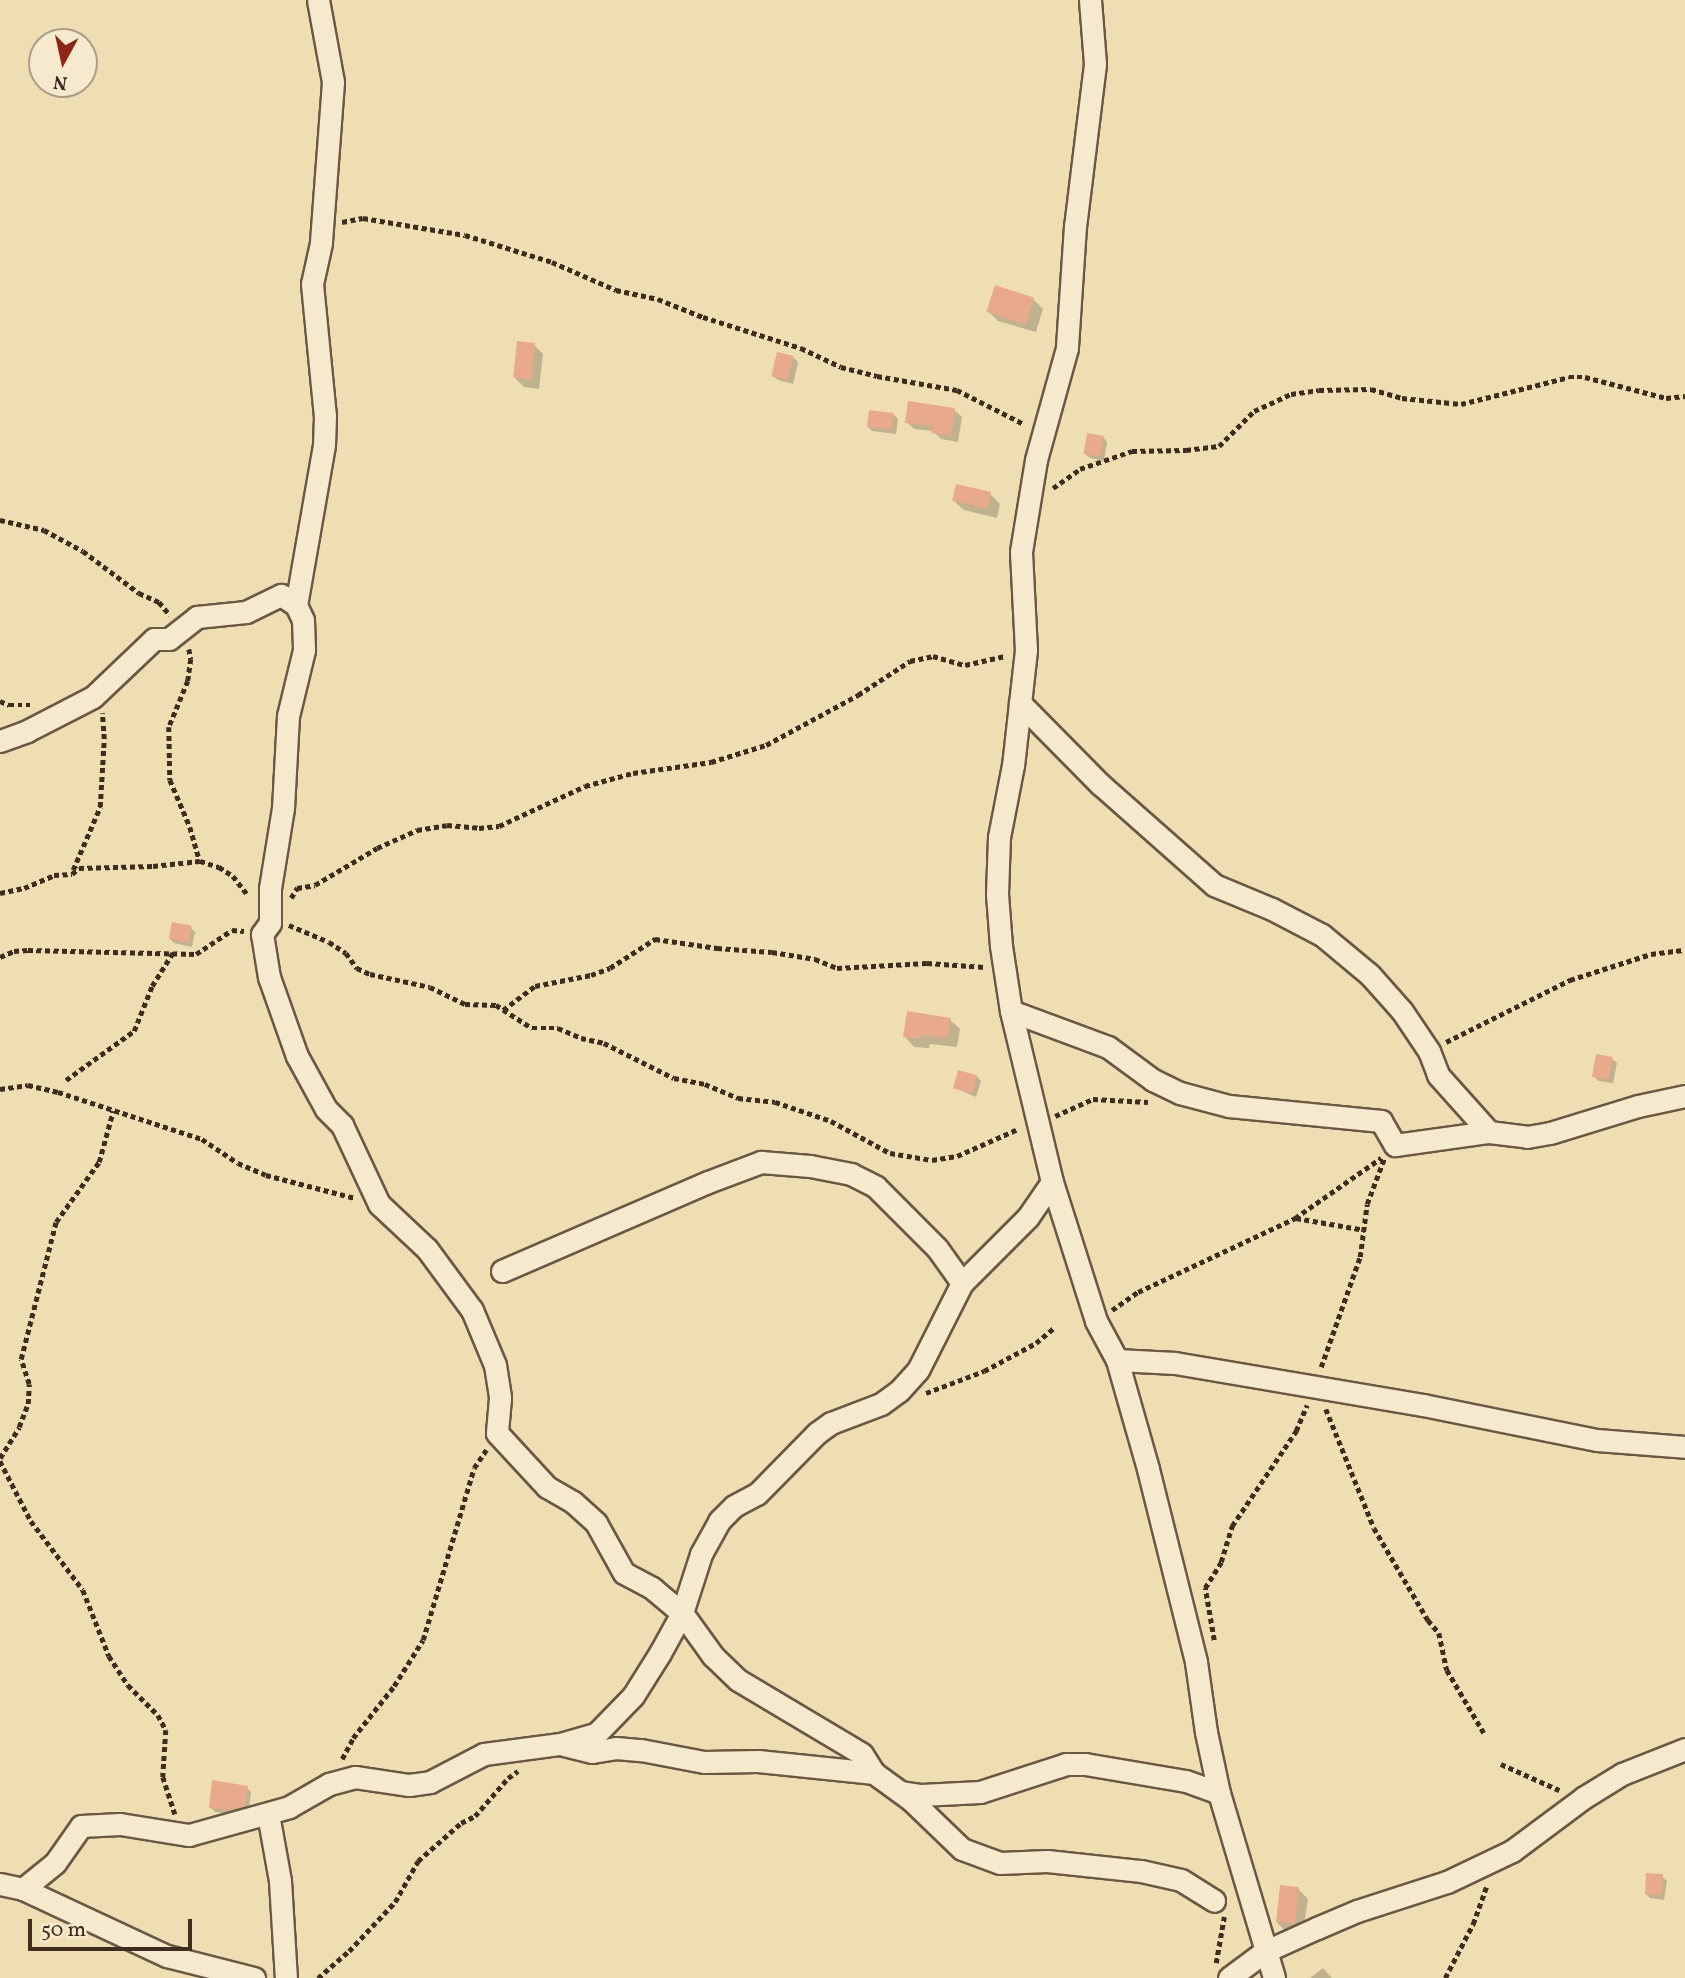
<!DOCTYPE html>
<style>
body{margin:0}
#map{position:relative;width:1685px;height:1978px;overflow:hidden;background:#f0deb3;font-family:Vollkorn,serif}
div>[style]{position:absolute}
.shadow>*{inset:0;background:#0003}
.building>*{inset:0;background:#e8aa8a;transform-origin:0 0}
.path>*{height:4.5px;margin-top:-2.25px;transform-origin:0;background:repeating-linear-gradient(90deg,#3d2c20 0 5px,transparent 0 8.5px)}
.roads{filter:drop-shadow(2px 0 #6a5845) drop-shadow(-2px 0 #6a5845) drop-shadow(0 2px #6a5845) drop-shadow(0 -2px #6a5845)}
.street>*{height:21px;margin:-10.5px;padding:0 10.5px;transform-origin:10.5px;border-radius:10.5px;background:#f5eace}
span{translate:-50% -50%;white-space:nowrap;text-align:center;line-height:1.15;-webkit-text-stroke:6px #f5eace;paint-order:stroke}
.north{position:absolute;left:28px;top:28px;width:70px;height:70px;box-sizing:border-box;background:#f5eace;border:2px solid #ab9e88;border-radius:50%;rotate:188deg;font-size:19px;font-weight:700;line-height:28px;text-align:center;color:#3d2c20}
.north::after{content:'';display:block;margin:auto;width:24px;height:32px;background:#8f2418;clip-path:polygon(50% 0,100% 100%,50% 72%,0 100%)}
.scale{position:absolute;left:28px;top:1919px;width:164px;height:32px;box-sizing:border-box;border:4px solid #3d2c20;border-top:0;padding-left:9px;font-size:21px;line-height:24px;white-space:nowrap;color:#3d2c20;-webkit-text-stroke:5px #f5eace;paint-order:stroke}
</style>
<div id="map">
<div class="shadow">
<i style="clip-path:polygon(1033px 299px,1043px 309px,1036px 332px,998px 321px,988px 311px)"></i>
<i style="clip-path:polygon(534px 345px,543px 354px,539px 389px,524px 387px,514px 377px)"></i>
<i style="clip-path:polygon(794px 358px,798px 362px,793px 384px,778px 380px,773px 376px)"></i>
<i style="clip-path:polygon(954px 410px,962px 417px,958px 442px,941px 439px,933px 431px,914px 429px,907px 422px)"></i>
<i style="clip-path:polygon(894px 415px,898px 419px,896px 434px,872px 431px,868px 427px)"></i>
<i style="clip-path:polygon(1103px 437px,1107px 442px,1104px 461px,1090px 458px,1085px 454px)"></i>
<i style="clip-path:polygon(990px 494px,1000px 504px,997px 518px,964px 510px,954px 501px)"></i>
<i style="clip-path:polygon(191px 928px,195px 932px,192px 947px,174px 943px,170px 939px)"></i>
<i style="clip-path:polygon(950px 1020px,960px 1029px,957px 1047px,930px 1044px,929px 1048px,914px 1047px,905px 1037px)"></i>
<i style="clip-path:polygon(1612px 1059px,1617px 1063px,1613px 1083px,1599px 1081px,1594px 1077px)"></i>
<i style="clip-path:polygon(976px 1076px,981px 1081px,976px 1097px,955px 1088px)"></i>
<i style="clip-path:polygon(247px 1788px,251px 1792px,249px 1810px,234px 1814px,215px 1812px,210px 1807px)"></i>
<i style="clip-path:polygon(1662px 1876px,1667px 1881px,1664px 1900px,1650px 1898px,1645px 1893px)"></i>
<i style="clip-path:polygon(1298px 1889px,1308px 1899px,1303px 1933px,1286px 1931px,1276px 1922px)"></i>
<i style="clip-path:polygon(1323px 1968px,1332px 1978px,1310px 1978px)"></i>
</div>
<div class="building">
<i style="left:995px;top:285px;width:41px;height:28px;rotate:18deg"></i>
<i style="left:517px;top:341px;width:18px;height:37px;rotate:6deg"></i>
<i style="left:777px;top:352px;width:17px;height:25px;rotate:13deg"></i>
<i style="clip-path:polygon(908px 401px,955px 408px,951px 436px,931px 433px,932px 426px,905px 423px)"></i>
<i style="left:869px;top:410px;width:25px;height:17px;rotate:7deg"></i>
<i style="left:1087px;top:433px;width:17px;height:21px;rotate:10deg"></i>
<i style="left:956px;top:484px;width:36px;height:17px;rotate:13deg"></i>
<i style="left:172px;top:922px;width:20px;height:17px;rotate:11deg"></i>
<i style="clip-path:polygon(907px 1011px,951px 1018px,948px 1038px,921px 1035px,920px 1039px,903px 1037px)"></i>
<i style="left:1596px;top:1054px;width:17px;height:23px;rotate:10deg"></i>
<i style="left:958px;top:1070px;width:20px;height:19px;rotate:15deg"></i>
<i style="clip-path:polygon(212px 1780px,248px 1786px,245px 1806px,229px 1810px,209px 1808px)"></i>
<i style="left:1646px;top:1873px;width:17px;height:21px;rotate:3deg"></i>
<i style="left:1280px;top:1885px;width:19px;height:37px;rotate:6deg"></i>
</div>
<div class="path">
<i style="left:342px;top:222px;width:21px;rotate:-11deg"></i>
<i style="left:363px;top:218px;width:103px;rotate:9.5deg"></i>
<i style="left:465px;top:235px;width:91px;rotate:17.2deg"></i>
<i style="left:552px;top:262px;width:70px;rotate:23.6deg"></i>
<i style="left:616px;top:290px;width:43px;rotate:12.1deg"></i>
<i style="left:658px;top:299px;width:48px;rotate:21.8deg"></i>
<i style="left:703px;top:317px;width:103px;rotate:17.6deg"></i>
<i style="left:801px;top:348px;width:44px;rotate:25.4deg"></i>
<i style="left:841px;top:367px;width:37px;rotate:14deg"></i>
<i style="left:877px;top:376px;width:81px;rotate:9.9deg"></i>
<i style="left:957px;top:390px;width:75px;rotate:26.9deg"></i>
<i style="left:1053px;top:488px;width:33px;rotate:-35deg"></i>
<i style="left:1080px;top:469px;width:55px;rotate:-19.1deg"></i>
<i style="left:1132px;top:451px;width:54px;rotate:-1.1deg"></i>
<i style="left:1186px;top:450px;width:33px;rotate:-7deg"></i>
<i style="left:1219px;top:446px;width:49px;rotate:-45deg"></i>
<i style="left:1254px;top:411px;width:41px;rotate:-24.7deg"></i>
<i style="left:1291px;top:394px;width:28px;rotate:-8deg"></i>
<i style="left:1319px;top:390px;width:52px;rotate:-1.1deg"></i>
<i style="left:1371px;top:389px;width:32px;rotate:16deg"></i>
<i style="left:1402px;top:398px;width:59px;rotate:5.8deg"></i>
<i style="left:1461px;top:404px;width:111px;rotate:-14deg"></i>
<i style="left:1569px;top:377px;width:16px"></i>
<i style="left:1585px;top:377px;width:84px;rotate:14.5deg"></i>
<i style="left:1666px;top:398px;width:19px;rotate:-6deg"></i>
<i style="left:0;top:520px;width:45px;rotate:12.8deg"></i>
<i style="left:44px;top:530px;width:44px;rotate:28.3deg"></i>
<i style="left:83px;top:551px;width:70px;rotate:36.9deg"></i>
<i style="left:139px;top:593px;width:22px;rotate:24deg"></i>
<i style="left:159px;top:602px;width:17px;rotate:50deg"></i>
<i style="left:189px;top:649px;width:10px;rotate:79deg"></i>
<i style="left:191px;top:659px;width:22px;rotate:98deg"></i>
<i style="left:188px;top:681px;width:50px;rotate:112.4deg"></i>
<i style="left:169px;top:727px;width:53px;rotate:88.9deg"></i>
<i style="left:170px;top:780px;width:51px;rotate:66.9deg"></i>
<i style="left:190px;top:827px;width:35px;rotate:74deg"></i>
<i style="left:0;top:701px;width:10px;rotate:24deg"></i>
<i style="left:9px;top:705px;width:21px"></i>
<i style="left:73px;top:870px;width:69px;rotate:-66.8deg"></i>
<i style="left:100px;top:807px;width:68px;rotate:-86.6deg"></i>
<i style="left:104px;top:739px;width:26px;rotate:-94deg"></i>
<i style="left:0;top:893px;width:25px;rotate:-12deg"></i>
<i style="left:24px;top:888px;width:33px;rotate:-23deg"></i>
<i style="left:54px;top:875px;width:18px;rotate:-3deg"></i>
<i style="left:72px;top:874px;width:9px;rotate:-41deg"></i>
<i style="left:79px;top:868px;width:74px;rotate:-1.5deg"></i>
<i style="left:153px;top:866px;width:47px;rotate:-6.1deg"></i>
<i style="left:200px;top:861px;width:20px;rotate:18deg"></i>
<i style="left:219px;top:867px;width:17px;rotate:33deg"></i>
<i style="left:233px;top:876px;width:24px;rotate:52deg"></i>
<i style="left:291px;top:898px;width:12px;rotate:-59deg"></i>
<i style="left:297px;top:888px;width:18px;rotate:-9deg"></i>
<i style="left:315px;top:885px;width:72px;rotate:-30.8deg"></i>
<i style="left:377px;top:848px;width:44px;rotate:-24.2deg"></i>
<i style="left:417px;top:830px;width:30px;rotate:-9deg"></i>
<i style="left:447px;top:825px;width:32px;rotate:5deg"></i>
<i style="left:479px;top:828px;width:20px;rotate:-6deg"></i>
<i style="left:499px;top:826px;width:95px;rotate:-24.9deg"></i>
<i style="left:585px;top:786px;width:50px;rotate:-15.2deg"></i>
<i style="left:633px;top:773px;width:79px;rotate:-8deg"></i>
<i style="left:711px;top:762px;width:58px;rotate:-17.2deg"></i>
<i style="left:766px;top:745px;width:105px;rotate:-28.5deg"></i>
<i style="left:858px;top:695px;width:62px;rotate:-33.2deg"></i>
<i style="left:910px;top:661px;width:24px;rotate:-12deg"></i>
<i style="left:933px;top:656px;width:33px;rotate:16deg"></i>
<i style="left:965px;top:665px;width:41px;rotate:-12.7deg"></i>
<i style="left:289px;top:925px;width:43px;rotate:23deg"></i>
<i style="left:329px;top:942px;width:20px;rotate:33deg"></i>
<i style="left:346px;top:953px;width:19px;rotate:54deg"></i>
<i style="left:357px;top:968px;width:14px;rotate:25deg"></i>
<i style="left:370px;top:974px;width:61px;rotate:12.2deg"></i>
<i style="left:430px;top:987px;width:39px;rotate:26deg"></i>
<i style="left:465px;top:1004px;width:31px;rotate:2deg"></i>
<i style="left:496px;top:1005px;width:43px;rotate:32.6deg"></i>
<i style="left:532px;top:1028px;width:26px"></i>
<i style="left:558px;top:1028px;width:25px;rotate:23deg"></i>
<i style="left:581px;top:1038px;width:24px;rotate:12deg"></i>
<i style="left:604px;top:1043px;width:78px;rotate:26.6deg"></i>
<i style="left:674px;top:1078px;width:32px;rotate:11deg"></i>
<i style="left:705px;top:1084px;width:36px;rotate:23deg"></i>
<i style="left:738px;top:1098px;width:37px;rotate:6deg"></i>
<i style="left:775px;top:1102px;width:59px;rotate:18.7deg"></i>
<i style="left:831px;top:1121px;width:67px;rotate:28.5deg"></i>
<i style="left:890px;top:1153px;width:43px;rotate:9.5deg"></i>
<i style="left:932px;top:1160px;width:25px;rotate:-9deg"></i>
<i style="left:957px;top:1156px;width:67px;rotate:-23.9deg"></i>
<i style="left:0;top:957px;width:15px;rotate:-23deg"></i>
<i style="left:14px;top:951px;width:14px;rotate:-4deg"></i>
<i style="left:28px;top:950px;width:168px;rotate:1.4deg"></i>
<i style="left:196px;top:954px;width:43px;rotate:-33.7deg"></i>
<i style="left:232px;top:930px;width:12px;rotate:5deg"></i>
<i style="left:503px;top:1010px;width:40px;rotate:-37deg"></i>
<i style="left:535px;top:986px;width:57px;rotate:-11.1deg"></i>
<i style="left:591px;top:975px;width:20px;rotate:-20deg"></i>
<i style="left:610px;top:968px;width:54px;rotate:-32.8deg"></i>
<i style="left:655px;top:939px;width:63px;rotate:8.3deg"></i>
<i style="left:717px;top:948px;width:55px;rotate:4.2deg"></i>
<i style="left:772px;top:952px;width:44px;rotate:9.2deg"></i>
<i style="left:815px;top:959px;width:24px;rotate:22deg"></i>
<i style="left:837px;top:968px;width:90px;rotate:-3.2deg"></i>
<i style="left:927px;top:963px;width:58px;rotate:3.9deg"></i>
<i style="left:1446px;top:1042px;width:139px;rotate:-26.6deg"></i>
<i style="left:1570px;top:980px;width:85px;rotate:-17.8deg"></i>
<i style="left:1651px;top:954px;width:34px;rotate:-7deg"></i>
<i style="left:66px;top:1080px;width:84px;rotate:-35.8deg"></i>
<i style="left:134px;top:1031px;width:48px;rotate:-68.2deg"></i>
<i style="left:152px;top:986px;width:39px;rotate:-58deg"></i>
<i style="left:0;top:1089px;width:28px;rotate:-8deg"></i>
<i style="left:28px;top:1085px;width:31px;rotate:13deg"></i>
<i style="left:58px;top:1092px;width:151px;rotate:18.1deg"></i>
<i style="left:202px;top:1139px;width:43px;rotate:33.7deg"></i>
<i style="left:238px;top:1163px;width:30px;rotate:23deg"></i>
<i style="left:266px;top:1175px;width:92px;rotate:14.5deg"></i>
<i style="left:1055px;top:1116px;width:42px;rotate:-24.1deg"></i>
<i style="left:1093px;top:1099px;width:55px;rotate:3.1deg"></i>
<i style="left:1296px;top:1218px;width:70px;rotate:9.9deg"></i>
<i style="left:1112px;top:1310px;width:32px;rotate:-35deg"></i>
<i style="left:1138px;top:1292px;width:174px;rotate:-25.2deg"></i>
<i style="left:1295px;top:1218px;width:105px;rotate:-34.9deg"></i>
<i style="left:1321px;top:1367px;width:117px;rotate:-70.5deg"></i>
<i style="left:1360px;top:1257px;width:53px;rotate:-82.5deg"></i>
<i style="left:1367px;top:1204px;width:48px;rotate:-69.3deg"></i>
<i style="left:926px;top:1393px;width:62px;rotate:-20.8deg"></i>
<i style="left:984px;top:1371px;width:59px;rotate:-28.3deg"></i>
<i style="left:1036px;top:1343px;width:23px;rotate:-40deg"></i>
<i style="left:1326px;top:1409px;width:128px;rotate:68deg"></i>
<i style="left:1374px;top:1528px;width:107px;rotate:59.6deg"></i>
<i style="left:1428px;top:1620px;width:17px;rotate:50deg"></i>
<i style="left:1439px;top:1633px;width:38px;rotate:78deg"></i>
<i style="left:1447px;top:1670px;width:73px;rotate:59.6deg"></i>
<i style="left:0;top:1458px;width:36px;rotate:-58deg"></i>
<i style="left:19px;top:1427px;width:25px;rotate:-69deg"></i>
<i style="left:28px;top:1404px;width:20px;rotate:-87deg"></i>
<i style="left:29px;top:1384px;width:26px;rotate:-108deg"></i>
<i style="left:21px;top:1359px;width:141px;rotate:-75.7deg"></i>
<i style="left:56px;top:1222px;width:74px;rotate:-54.4deg"></i>
<i style="left:99px;top:1162px;width:53px;rotate:-74.6deg"></i>
<i style="left:0;top:1461px;width:68px;rotate:62.7deg"></i>
<i style="left:31px;top:1521px;width:86px;rotate:53deg"></i>
<i style="left:83px;top:1590px;width:71px;rotate:68.5deg"></i>
<i style="left:109px;top:1656px;width:35px;rotate:57deg"></i>
<i style="left:128px;top:1685px;width:42px;rotate:45deg"></i>
<i style="left:158px;top:1715px;width:17px;rotate:62deg"></i>
<i style="left:166px;top:1730px;width:47px;rotate:93.7deg"></i>
<i style="left:163px;top:1777px;width:39px;rotate:72deg"></i>
<i style="left:1214px;top:1640px;width:53px;rotate:-99.8deg"></i>
<i style="left:1205px;top:1588px;width:31px;rotate:-58deg"></i>
<i style="left:1221px;top:1562px;width:38px;rotate:-73deg"></i>
<i style="left:1232px;top:1526px;width:115px;rotate:-56deg"></i>
<i style="left:1296px;top:1431px;width:28px;rotate:-67deg"></i>
<i style="left:342px;top:1759px;width:24px;rotate:-62deg"></i>
<i style="left:353px;top:1738px;width:66px;rotate:-51.7deg"></i>
<i style="left:394px;top:1686px;width:54px;rotate:-57.8deg"></i>
<i style="left:423px;top:1640px;width:179px;rotate:-73.5deg"></i>
<i style="left:474px;top:1468px;width:22px;rotate:-56deg"></i>
<i style="left:1501px;top:1764px;width:64px;rotate:24.1deg"></i>
<i style="left:1216px;top:1963px;width:47px;rotate:-80.1deg"></i>
<i style="left:318px;top:1978px;width:41px;rotate:-41.1deg"></i>
<i style="left:349px;top:1951px;width:67px;rotate:-46.8deg"></i>
<i style="left:395px;top:1902px;width:47px;rotate:-60.7deg"></i>
<i style="left:418px;top:1861px;width:57px;rotate:-41.5deg"></i>
<i style="left:461px;top:1823px;width:16px;rotate:-27deg"></i>
<i style="left:475px;top:1816px;width:50px;rotate:-49deg"></i>
<i style="left:508px;top:1778px;width:12px;rotate:-35deg"></i>
<i style="left:1445px;top:1978px;width:61px;rotate:-62.6deg"></i>
<i style="left:1473px;top:1924px;width:41px;rotate:-70.3deg"></i>
</div>
<div class="roads">
<div class="street">
<i style="left:318px;top:0;width:83px;rotate:79.6deg"></i>
<i style="left:333px;top:82px;width:161px;rotate:94.3deg"></i>
<i style="left:321px;top:243px;width:42px;rotate:102.4deg"></i>
<i style="left:312px;top:284px;width:133px;rotate:84.4deg"></i>
<i style="left:325px;top:416px;width:29px;rotate:92deg"></i>
<i style="left:324px;top:445px;width:162px;rotate:99.9deg"></i>
<i style="left:296px;top:605px;width:17px;rotate:65deg"></i>
<i style="left:303px;top:620px;width:30px;rotate:88deg"></i>
<i style="left:304px;top:650px;width:68px;rotate:103.6deg"></i>
<i style="left:288px;top:716px;width:92px;rotate:93.1deg"></i>
<i style="left:283px;top:808px;width:81px;rotate:99.2deg"></i>
<i style="left:270px;top:888px;width:35px;rotate:90deg"></i>
<i style="left:270px;top:923px;width:14px;rotate:126deg"></i>
<i style="left:262px;top:934px;width:44px;rotate:80.8deg"></i>
<i style="left:269px;top:977px;width:84px;rotate:70.5deg"></i>
<i style="left:297px;top:1056px;width:60px;rotate:61.3deg"></i>
<i style="left:326px;top:1109px;width:23px;rotate:45deg"></i>
<i style="left:342px;top:1125px;width:87px;rotate:64.9deg"></i>
<i style="left:379px;top:1204px;width:66px;rotate:43.2deg"></i>
<i style="left:427px;top:1249px;width:76px;rotate:53.6deg"></i>
<i style="left:472px;top:1310px;width:60px;rotate:67.3deg"></i>
<i style="left:495px;top:1365px;width:33px;rotate:81deg"></i>
<i style="left:500px;top:1398px;width:35px;rotate:95deg"></i>
<i style="left:497px;top:1433px;width:74px;rotate:47.2deg"></i>
<i style="left:547px;top:1487px;width:30px;rotate:30deg"></i>
<i style="left:573px;top:1502px;width:31px;rotate:42deg"></i>
<i style="left:596px;top:1523px;width:57px;rotate:60.8deg"></i>
<i style="left:624px;top:1573px;width:32px;rotate:28deg"></i>
<i style="left:652px;top:1588px;width:39px;rotate:40deg"></i>
<i style="left:682px;top:1613px;width:53px;rotate:54.2deg"></i>
<i style="left:713px;top:1656px;width:35px;rotate:44deg"></i>
<i style="left:738px;top:1680px;width:144px;rotate:30.8deg"></i>
<i style="left:862px;top:1754px;width:22px;rotate:58deg"></i>
<i style="left:874px;top:1773px;width:46px;rotate:36.1deg"></i>
<i style="left:911px;top:1800px;width:71px;rotate:43.9deg"></i>
<i style="left:962px;top:1849px;width:40px;rotate:20.2deg"></i>
<i style="left:1000px;top:1863px;width:47px;rotate:-2.4deg"></i>
<i style="left:1047px;top:1861px;width:95px;rotate:6.1deg"></i>
<i style="left:1141px;top:1871px;width:41px;rotate:12.7deg"></i>
<i style="left:1181px;top:1880px;width:39px;rotate:32deg"></i>
<i style="left:1090px;top:0;width:64px;rotate:85.5deg"></i>
<i style="left:1095px;top:64px;width:163px;rotate:97deg"></i>
<i style="left:1075px;top:226px;width:122px;rotate:93.8deg"></i>
<i style="left:1067px;top:348px;width:116px;rotate:105.5deg"></i>
<i style="left:1036px;top:460px;width:93px;rotate:99.3deg"></i>
<i style="left:1021px;top:552px;width:98px;rotate:87.1deg"></i>
<i style="left:1026px;top:650px;width:116px;rotate:96.4deg"></i>
<i style="left:1013px;top:765px;width:73px;rotate:101deg"></i>
<i style="left:999px;top:837px;width:57px;rotate:92deg"></i>
<i style="left:997px;top:894px;width:52px;rotate:85.6deg"></i>
<i style="left:1001px;top:946px;width:66px;rotate:81.3deg"></i>
<i style="left:1011px;top:1011px;width:176px;rotate:76.5deg"></i>
<i style="left:1052px;top:1182px;width:146px;rotate:72.4deg"></i>
<i style="left:1096px;top:1321px;width:44px;rotate:61.7deg"></i>
<i style="left:1117px;top:1360px;width:113px;rotate:74.1deg"></i>
<i style="left:1148px;top:1469px;width:199px;rotate:76deg"></i>
<i style="left:1196px;top:1662px;width:71px;rotate:81.9deg"></i>
<i style="left:1206px;top:1732px;width:62px;rotate:78deg"></i>
<i style="left:1219px;top:1793px;width:193px;rotate:73.4deg"></i>
<i style="left:1020px;top:703px;width:114px;rotate:45.4deg"></i>
<i style="left:1100px;top:784px;width:152px;rotate:41.5deg"></i>
<i style="left:1214px;top:885px;width:63px;rotate:22.5deg"></i>
<i style="left:1272px;top:909px;width:56px;rotate:27.5deg"></i>
<i style="left:1322px;top:935px;width:62px;rotate:39.8deg"></i>
<i style="left:1370px;top:975px;width:48px;rotate:48.4deg"></i>
<i style="left:1402px;top:1011px;width:48px;rotate:56deg"></i>
<i style="left:1429px;top:1051px;width:26px;rotate:69deg"></i>
<i style="left:1438px;top:1075px;width:76px;rotate:48.2deg"></i>
<i style="left:0;top:741px;width:29px;rotate:-20deg"></i>
<i style="left:27px;top:731px;width:74px;rotate:-27.3deg"></i>
<i style="left:93px;top:697px;width:84px;rotate:-43.6deg"></i>
<i style="left:154px;top:639px;width:15px"></i>
<i style="left:169px;top:639px;width:36px;rotate:-38deg"></i>
<i style="left:197px;top:617px;width:49px;rotate:-5.8deg"></i>
<i style="left:246px;top:612px;width:39px;rotate:-26deg"></i>
<i style="left:281px;top:595px;width:18px;rotate:34deg"></i>
<i style="left:1011px;top:1011px;width:103px;rotate:20.4deg"></i>
<i style="left:1108px;top:1047px;width:56px;rotate:36.3deg"></i>
<i style="left:1153px;top:1080px;width:30px;rotate:26deg"></i>
<i style="left:1180px;top:1093px;width:51px;rotate:14.9deg"></i>
<i style="left:1229px;top:1106px;width:153px;rotate:5.6deg"></i>
<i style="left:1381px;top:1121px;width:28px;rotate:60deg"></i>
<i style="left:1395px;top:1145px;width:95px;rotate:-7.9deg"></i>
<i style="left:1489px;top:1132px;width:38px;rotate:7deg"></i>
<i style="left:1527px;top:1137px;width:23px;rotate:-10deg"></i>
<i style="left:1550px;top:1133px;width:92px;rotate:-17.1deg"></i>
<i style="left:1638px;top:1106px;width:48px;rotate:-12deg"></i>
<i style="left:502px;top:1271px;width:224px;rotate:-23.4deg"></i>
<i style="left:708px;top:1182px;width:57px;rotate:-20.7deg"></i>
<i style="left:761px;top:1162px;width:49px;rotate:4.7deg"></i>
<i style="left:810px;top:1166px;width:42px;rotate:11deg"></i>
<i style="left:851px;top:1174px;width:28px;rotate:27deg"></i>
<i style="left:876px;top:1187px;width:86px;rotate:45deg"></i>
<i style="left:937px;top:1248px;width:43px;rotate:54.5deg"></i>
<i style="left:1117px;top:1360px;width:58px;rotate:3deg"></i>
<i style="left:1175px;top:1363px;width:252px;rotate:9.6deg"></i>
<i style="left:1423px;top:1405px;width:177px;rotate:11.4deg"></i>
<i style="left:1597px;top:1440px;width:88px;rotate:4.5deg"></i>
<i style="left:564px;top:1745px;width:29px;rotate:14deg"></i>
<i style="left:592px;top:1752px;width:24px;rotate:-9deg"></i>
<i style="left:616px;top:1748px;width:25px;rotate:5deg"></i>
<i style="left:641px;top:1750px;width:64px;rotate:10.8deg"></i>
<i style="left:704px;top:1762px;width:54px;rotate:-1.1deg"></i>
<i style="left:758px;top:1761px;width:117px;rotate:5.9deg"></i>
<i style="left:901px;top:1792px;width:20px;rotate:9deg"></i>
<i style="left:921px;top:1795px;width:59px;rotate:-2.9deg"></i>
<i style="left:980px;top:1792px;width:90px;rotate:-18deg"></i>
<i style="left:1066px;top:1764px;width:19px"></i>
<i style="left:1085px;top:1764px;width:102px;rotate:9.6deg"></i>
<i style="left:1186px;top:1781px;width:35px;rotate:20deg"></i>
<i style="left:268px;top:1814px;width:68px;rotate:79.8deg"></i>
<i style="left:280px;top:1881px;width:97px;rotate:86.5deg"></i>
<i style="left:0;top:1884px;width:24px;rotate:12deg"></i>
<i style="left:23px;top:1889px;width:159px;rotate:25deg"></i>
<i style="left:167px;top:1956px;width:90px;rotate:14.2deg"></i>
<i style="left:23px;top:1889px;width:41px;rotate:-39.1deg"></i>
<i style="left:55px;top:1863px;width:45px;rotate:-54.9deg"></i>
<i style="left:81px;top:1826px;width:39px;rotate:-3deg"></i>
<i style="left:120px;top:1824px;width:70px;rotate:9.1deg"></i>
<i style="left:189px;top:1835px;width:104px;rotate:-15.6deg"></i>
<i style="left:289px;top:1807px;width:46px;rotate:-29.9deg"></i>
<i style="left:329px;top:1784px;width:27px;rotate:-15deg"></i>
<i style="left:355px;top:1777px;width:55px;rotate:8.4deg"></i>
<i style="left:409px;top:1785px;width:21px;rotate:-8deg"></i>
<i style="left:430px;top:1782px;width:61px;rotate:-27.4deg"></i>
<i style="left:484px;top:1754px;width:77px;rotate:-7.5deg"></i>
<i style="left:560px;top:1744px;width:37px;rotate:-16deg"></i>
<i style="left:596px;top:1734px;width:53px;rotate:-45.8deg"></i>
<i style="left:633px;top:1696px;width:51px;rotate:-57.9deg"></i>
<i style="left:660px;top:1653px;width:46px;rotate:-61.2deg"></i>
<i style="left:682px;top:1613px;width:62px;rotate:-72.1deg"></i>
<i style="left:701px;top:1554px;width:38px;rotate:-61deg"></i>
<i style="left:719px;top:1521px;width:21px;rotate:-45deg"></i>
<i style="left:734px;top:1506px;width:26px;rotate:-28deg"></i>
<i style="left:757px;top:1494px;width:86px;rotate:-45.5deg"></i>
<i style="left:817px;top:1433px;width:17px;rotate:-36deg"></i>
<i style="left:831px;top:1423px;width:53px;rotate:-20.8deg"></i>
<i style="left:881px;top:1404px;width:22px;rotate:-36deg"></i>
<i style="left:899px;top:1391px;width:28px;rotate:-48deg"></i>
<i style="left:918px;top:1370px;width:97px;rotate:-63.2deg"></i>
<i style="left:962px;top:1283px;width:93px;rotate:-45deg"></i>
<i style="left:1028px;top:1217px;width:42px;rotate:-55.6deg"></i>
<i style="left:1229px;top:1978px;width:44px;rotate:-36.6deg"></i>
<i style="left:1264px;top:1952px;width:58px;rotate:-24.4deg"></i>
<i style="left:1317px;top:1928px;width:43px;rotate:-23deg"></i>
<i style="left:1357px;top:1911px;width:95px;rotate:-17.9deg"></i>
<i style="left:1447px;top:1882px;width:72px;rotate:-25.5deg"></i>
<i style="left:1512px;top:1851px;width:89px;rotate:-36.7deg"></i>
<i style="left:1583px;top:1798px;width:46px;rotate:-31.6deg"></i>
<i style="left:1622px;top:1774px;width:68px;rotate:-21.6deg"></i>
</div>
</div>
<div class="north">N</div>
<div class="scale">50 m</div>
</div>
